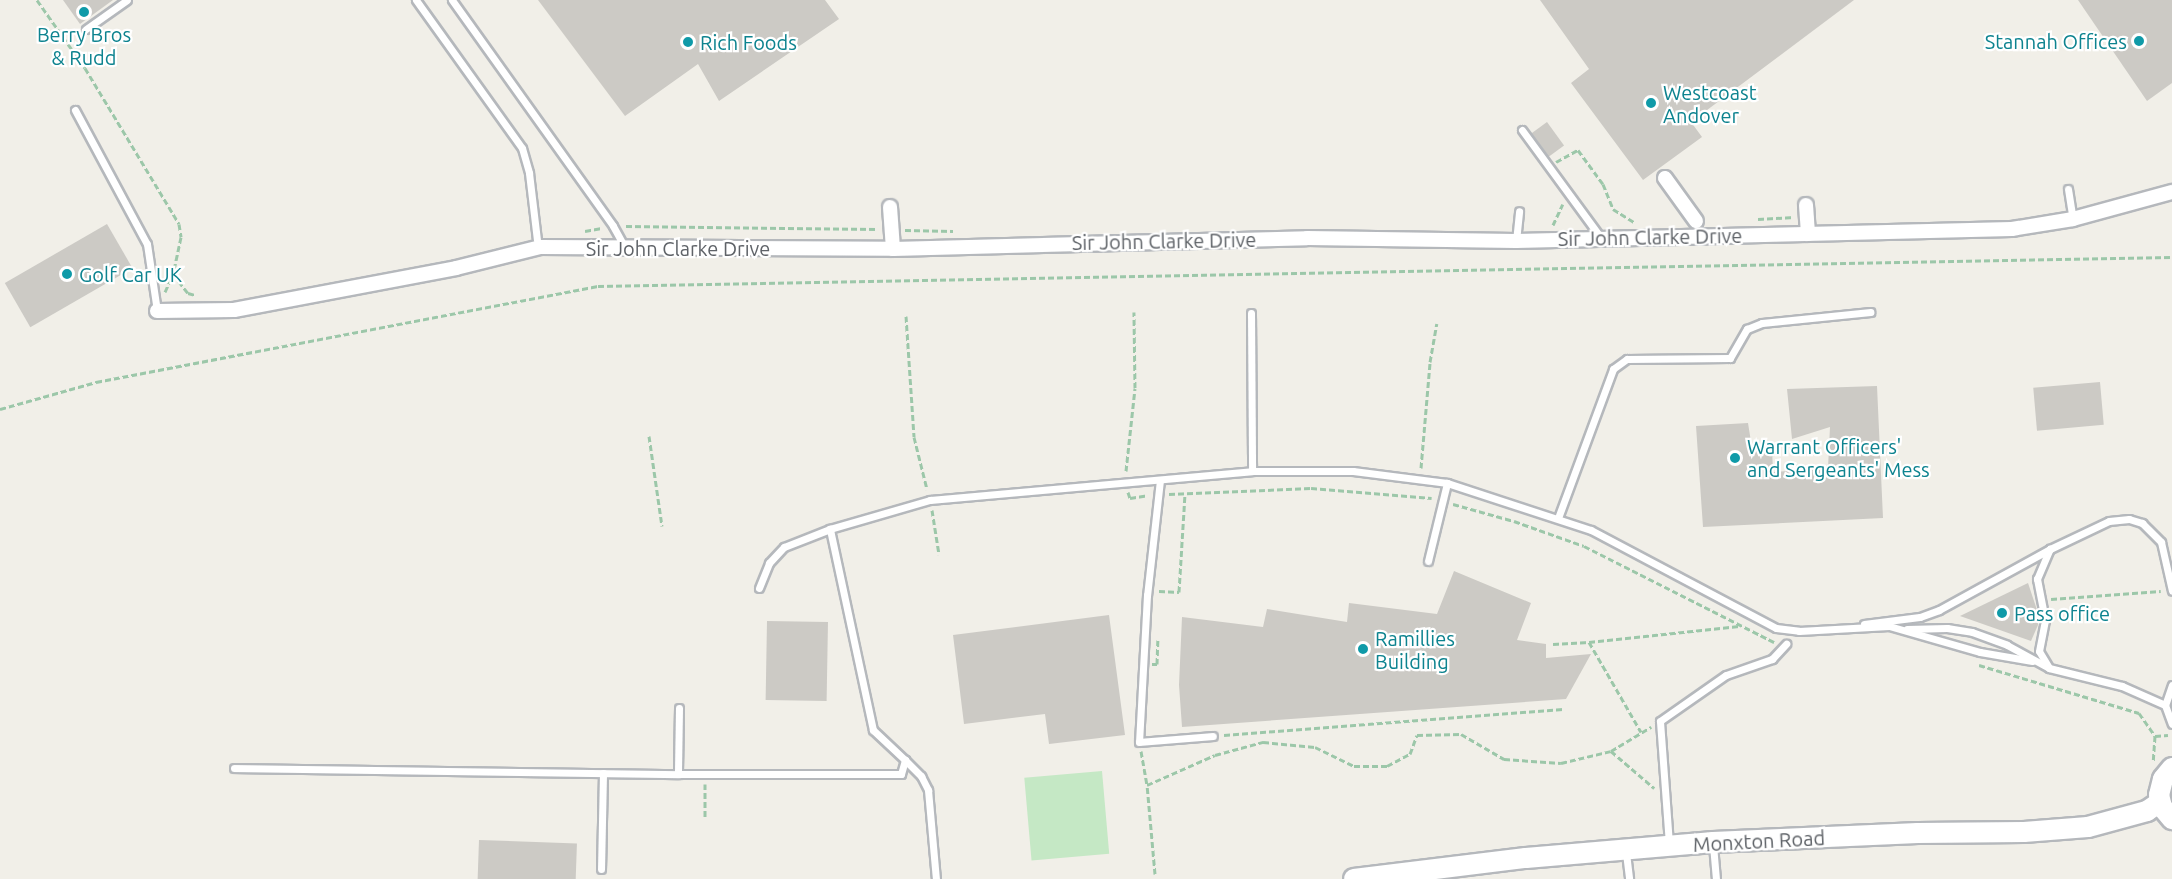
<!DOCTYPE html>
<style>
body{margin:0}
#map{position:relative;width:2172px;height:879px;overflow:hidden;background:#f1efe8;font-family:Ubuntu,sans-serif}
div>[style]{position:absolute}
.green>*{inset:0;background:#c5e8c5;transform-origin:0 0}
.building>*{inset:0;background:#cccac5;transform-origin:0 0}
.path>*{height:3px;margin-top:-1.5px;transform-origin:0;background:repeating-linear-gradient(90deg,#9cc7a9 0 6px,transparent 0 9px)}
.roads{filter:drop-shadow(2px 0 #b5b8bc) drop-shadow(-2px 0 #b5b8bc) drop-shadow(0 2px #b5b8bc) drop-shadow(0 -2px #b5b8bc)}
.lane>*{height:7px;margin:-3.5px;padding:0 3.5px;transform-origin:3.5px;border-radius:3.5px;background:#fff}
.street>*{height:14px;margin:-7px;padding:0 7px;transform-origin:7px;border-radius:7px;background:#fff}
.secondary>*{height:20px;margin:-10px;padding:0 10px;transform-origin:10px;border-radius:10px;background:#fff}
.dots>*{width:16px;height:16px;translate:-50% -50%;box-sizing:border-box;border:3px solid #fff;border-radius:50%}
span{translate:-50% -50%;white-space:nowrap;text-align:center;line-height:1.15;-webkit-text-stroke:4.5px #fff;paint-order:stroke}
.culture-label{font-size:20px;color:#0d838f}
.right{translate:-100% -50%;text-align:right}
.left{translate:0 -50%;text-align:left}
.street-label{font-size:20px;color:#5f6368}
</style>
<div id="map">
<div class="green">
<i style="left:1102px;top:771px;width:83px;height:78px;rotate:85deg"></i>
</div>
<div class="building">
<i style="clip-path:polygon(63px 0,113px 0,80px 24px)"></i>
<i style="clip-path:polygon(538px 0,825px 0,839px 19px,719px 101px,698px 64px,625px 116px)"></i>
<i style="clip-path:polygon(1540px 0,1854px 0,1691px 122px,1702px 137px,1643px 180px,1571px 83px,1589px 69px)"></i>
<i style="clip-path:polygon(2078px 0,2172px 0,2172px 83px,2147px 101px)"></i>
<i style="left:1547px;top:122px;width:29px;height:19px;rotate:54deg"></i>
<i style="left:107px;top:224px;width:51px;height:118px;rotate:60deg"></i>
<i style="left:2100px;top:382px;width:43px;height:67px;rotate:85deg"></i>
<i style="clip-path:polygon(1877px 386px,1883px 518px,1703px 527px,1696px 426px,1748px 423px,1752px 448px,1772px 448px,1773px 472px,1828px 468px,1830px 427px,1792px 439px,1787px 389px)"></i>
<i style="clip-path:polygon(1454px 571px,1531px 603px,1517px 640px,1546px 644px,1546px 658px,1591px 654px,1566px 699px,1182px 727px,1179px 685px,1182px 617px,1263px 627px,1267px 609px,1347px 622px,1349px 603px,1437px 614px)"></i>
<i style="clip-path:polygon(2028px 583px,2038px 613px,2038px 625px,2031px 641px,1960px 616px)"></i>
<i style="clip-path:polygon(1109px 615px,1125px 735px,1049px 744px,1045px 714px,964px 724px,953px 635px)"></i>
<i style="left:767px;top:621px;width:61px;height:79px;rotate:1deg"></i>
<i style="left:479px;top:840px;width:98px;height:39px;rotate:2deg"></i>
</div>
<div class="path">
<i style="left:37px;top:0;width:83px;rotate:54.8deg"></i>
<i style="left:85px;top:68px;width:182px;rotate:58.9deg"></i>
<i style="left:179px;top:224px;width:13px;rotate:81deg"></i>
<i style="left:181px;top:237px;width:38px;rotate:102deg"></i>
<i style="left:173px;top:274px;width:24px;rotate:52deg"></i>
<i style="left:188px;top:293px;width:7px;rotate:16deg"></i>
<i style="left:1556px;top:162px;width:25px;rotate:-29deg"></i>
<i style="left:1578px;top:150px;width:42px;rotate:53.7deg"></i>
<i style="left:1603px;top:184px;width:27px;rotate:68deg"></i>
<i style="left:1613px;top:209px;width:26px;rotate:32deg"></i>
<i style="left:1758px;top:219px;width:36px;rotate:-3deg"></i>
<i style="left:1553px;top:225px;width:23px;rotate:-65deg"></i>
<i style="left:626px;top:226px;width:252px;rotate:0.7deg"></i>
<i style="left:905px;top:230px;width:48px;rotate:1.2deg"></i>
<i style="left:585px;top:231px;width:17px;rotate:-10deg"></i>
<i style="left:165px;top:292px;width:20px;rotate:-66deg"></i>
<i style="left:906px;top:316px;width:121px;rotate:86.2deg"></i>
<i style="left:914px;top:437px;width:54px;rotate:76deg"></i>
<i style="left:0;top:409px;width:100px;rotate:-15.7deg"></i>
<i style="left:96px;top:382px;width:511px;rotate:-10.83deg"></i>
<i style="left:598px;top:286px;width:1574px;rotate:-1.06deg"></i>
<i style="left:649px;top:436px;width:91px;rotate:81.8deg"></i>
<i style="left:1421px;top:468px;width:106px;rotate:-85.1deg"></i>
<i style="left:1430px;top:362px;width:39px;rotate:-80deg"></i>
<i style="left:1126px;top:471px;width:83px;rotate:-83.8deg"></i>
<i style="left:1135px;top:388px;width:76px;rotate:-90.8deg"></i>
<i style="left:1128px;top:492px;width:6px;rotate:72deg"></i>
<i style="left:1130px;top:498px;width:18px;rotate:-9deg"></i>
<i style="left:1169px;top:494px;width:142px;rotate:-2.4deg"></i>
<i style="left:1311px;top:488px;width:121px;rotate:4.7deg"></i>
<i style="left:1453px;top:504px;width:63px;rotate:15.6deg"></i>
<i style="left:1514px;top:521px;width:74px;rotate:19.7deg"></i>
<i style="left:1584px;top:546px;width:213px;rotate:26.8deg"></i>
<i style="left:932px;top:510px;width:45px;rotate:81deg"></i>
<i style="left:1159px;top:591px;width:20px;rotate:3deg"></i>
<i style="left:1179px;top:592px;width:98px;rotate:-86.5deg"></i>
<i style="left:2051px;top:599px;width:110px;rotate:-4.2deg"></i>
<i style="left:1589px;top:642px;width:151px;rotate:-6.1deg"></i>
<i style="left:1553px;top:644px;width:36px;rotate:-3deg"></i>
<i style="left:1589px;top:642px;width:104px;rotate:60deg"></i>
<i style="left:1152px;top:664px;width:5px"></i>
<i style="left:1157px;top:664px;width:24px;rotate:-88deg"></i>
<i style="left:1979px;top:665px;width:167px;rotate:16.7deg"></i>
<i style="left:2139px;top:713px;width:28px;rotate:55deg"></i>
<i style="left:2155px;top:736px;width:26px;rotate:94deg"></i>
<i style="left:1224px;top:735px;width:340px;rotate:-4.4deg"></i>
<i style="left:2155px;top:736px;width:13px;rotate:-4deg"></i>
<i style="left:1141px;top:751px;width:35px;rotate:80deg"></i>
<i style="left:1611px;top:751px;width:57px;rotate:40.7deg"></i>
<i style="left:705px;top:784px;width:34px;rotate:90deg"></i>
<i style="left:1155px;top:874px;width:89px;rotate:-95.1deg"></i>
<i style="left:1147px;top:785px;width:74px;rotate:-23.8deg"></i>
<i style="left:1215px;top:755px;width:50px;rotate:-15.2deg"></i>
<i style="left:1263px;top:742px;width:52px;rotate:5.5deg"></i>
<i style="left:1315px;top:747px;width:43px;rotate:26deg"></i>
<i style="left:1354px;top:766px;width:33px"></i>
<i style="left:1387px;top:766px;width:26px;rotate:-28deg"></i>
<i style="left:1410px;top:754px;width:20px;rotate:-70deg"></i>
<i style="left:1417px;top:735px;width:44px;rotate:-1.3deg"></i>
<i style="left:1461px;top:734px;width:50px;rotate:30.2deg"></i>
<i style="left:1504px;top:759px;width:57px;rotate:4deg"></i>
<i style="left:1561px;top:763px;width:51px;rotate:-13.5deg"></i>
<i style="left:1611px;top:751px;width:47px;rotate:-31deg"></i>
</div>
<div class="roads">
<div class="lane">
<i style="left:416px;top:0;width:182px;rotate:54.4deg"></i>
<i style="left:522px;top:148px;width:26px;rotate:74deg"></i>
<i style="left:529px;top:173px;width:67px;rotate:83.2deg"></i>
<i style="left:452px;top:0;width:277px;rotate:54.5deg"></i>
<i style="left:613px;top:226px;width:25px;rotate:61deg"></i>
<i style="left:86px;top:29px;width:50px;rotate:-35.3deg"></i>
<i style="left:75px;top:110px;width:152px;rotate:61.8deg"></i>
<i style="left:147px;top:244px;width:68px;rotate:81.5deg"></i>
<i style="left:1522px;top:130px;width:134px;rotate:53.8deg"></i>
<i style="left:2068px;top:189px;width:30px;rotate:81deg"></i>
<i style="left:1516px;top:241px;width:30px;rotate:-84deg"></i>
<i style="left:1251px;top:313px;width:158px;rotate:89.6deg"></i>
<i style="left:1160px;top:480px;width:116px;rotate:96.4deg"></i>
<i style="left:1147px;top:595px;width:147px;rotate:93.1deg"></i>
<i style="left:1139px;top:742px;width:74px;rotate:-4.6deg"></i>
<i style="left:1558px;top:518px;width:159px;rotate:-69.7deg"></i>
<i style="left:1613px;top:369px;width:17px;rotate:-36deg"></i>
<i style="left:1627px;top:359px;width:103px;rotate:-0.6deg"></i>
<i style="left:1730px;top:358px;width:34px;rotate:-60deg"></i>
<i style="left:1747px;top:329px;width:16px;rotate:-22deg"></i>
<i style="left:1762px;top:323px;width:109px;rotate:-5.8deg"></i>
<i style="left:1428px;top:561px;width:80px;rotate:-76.3deg"></i>
<i style="left:759px;top:588px;width:27px;rotate:-68deg"></i>
<i style="left:769px;top:563px;width:22px;rotate:-47deg"></i>
<i style="left:784px;top:547px;width:49px;rotate:-21.4deg"></i>
<i style="left:1864px;top:624px;width:56px;rotate:-7.1deg"></i>
<i style="left:1920px;top:617px;width:20px;rotate:-20deg"></i>
<i style="left:1939px;top:610px;width:127px;rotate:-28.8deg"></i>
<i style="left:2050px;top:549px;width:65px;rotate:-25.4deg"></i>
<i style="left:2109px;top:521px;width:20px;rotate:-6deg"></i>
<i style="left:2129px;top:519px;width:14px;rotate:17deg"></i>
<i style="left:2142px;top:523px;width:27px;rotate:45deg"></i>
<i style="left:2161px;top:542px;width:50px;rotate:77.3deg"></i>
<i style="left:1907px;top:629px;width:40px;rotate:-1.4deg"></i>
<i style="left:1947px;top:628px;width:25px;rotate:9deg"></i>
<i style="left:1972px;top:632px;width:37px;rotate:20deg"></i>
<i style="left:2007px;top:645px;width:48px;rotate:28.7deg"></i>
<i style="left:2049px;top:668px;width:75px;rotate:13.9deg"></i>
<i style="left:2122px;top:686px;width:47px;rotate:23.8deg"></i>
<i style="left:2048px;top:666px;width:17px;rotate:-121deg"></i>
<i style="left:2039px;top:651px;width:32px;rotate:-79deg"></i>
<i style="left:2045px;top:620px;width:42px;rotate:-101deg"></i>
<i style="left:2037px;top:579px;width:33px;rotate:-67deg"></i>
<i style="left:2172px;top:685px;width:21px;rotate:109deg"></i>
<i style="left:2165px;top:705px;width:20px;rotate:70deg"></i>
<i style="left:679px;top:708px;width:66px;rotate:90.9deg"></i>
<i style="left:678px;top:774px;width:223px"></i>
<i style="left:901px;top:774px;width:15px;rotate:-74deg"></i>
<i style="left:905px;top:760px;width:44px;rotate:-136.8deg"></i>
<i style="left:873px;top:730px;width:206px;rotate:-102.1deg"></i>
<i style="left:830px;top:529px;width:104px;rotate:-16.2deg"></i>
<i style="left:930px;top:500px;width:323px;rotate:-5.1deg"></i>
<i style="left:1252px;top:471px;width:101px"></i>
<i style="left:1353px;top:471px;width:95px;rotate:7.3deg"></i>
<i style="left:1447px;top:483px;width:151px;rotate:18.1deg"></i>
<i style="left:1591px;top:530px;width:209px;rotate:27.9deg"></i>
<i style="left:1776px;top:628px;width:23px;rotate:7deg"></i>
<i style="left:1799px;top:631px;width:90px;rotate:-3.2deg"></i>
<i style="left:1889px;top:626px;width:95px;rotate:15.9deg"></i>
<i style="left:1980px;top:652px;width:53px;rotate:9.8deg"></i>
<i style="left:905px;top:760px;width:23px;rotate:45deg"></i>
<i style="left:921px;top:776px;width:16px;rotate:63deg"></i>
<i style="left:928px;top:790px;width:89px;rotate:84.9deg"></i>
<i style="left:234px;top:768px;width:444px;rotate:0.8deg"></i>
<i style="left:1669px;top:844px;width:123px;rotate:-94.2deg"></i>
<i style="left:1660px;top:721px;width:80px;rotate:-34.9deg"></i>
<i style="left:1726px;top:675px;width:49px;rotate:-19.2deg"></i>
<i style="left:1772px;top:659px;width:21px;rotate:-47deg"></i>
<i style="left:1713px;top:845px;width:34px;rotate:85deg"></i>
<i style="left:1626px;top:853px;width:26px;rotate:83deg"></i>
<i style="left:601px;top:869px;width:96px;rotate:-88.8deg"></i>
</div>
<div class="street">
<i style="left:1665px;top:178px;width:53px;rotate:54.2deg"></i>
<i style="left:1806px;top:205px;width:29px;rotate:86deg"></i>
<i style="left:890px;top:207px;width:42px;rotate:85.9deg"></i>
<i style="left:157px;top:311px;width:77px;rotate:-0.7deg"></i>
<i style="left:234px;top:310px;width:226px;rotate:-10.7deg"></i>
<i style="left:456px;top:268px;width:87px;rotate:-14deg"></i>
<i style="left:540px;top:247px;width:353px;rotate:0.3deg"></i>
<i style="left:893px;top:249px;width:414px;rotate:-1.5deg"></i>
<i style="left:1307px;top:238px;width:209px;rotate:0.8deg"></i>
<i style="left:1516px;top:241px;width:496px;rotate:-1.4deg"></i>
<i style="left:2012px;top:229px;width:62px;rotate:-9.3deg"></i>
<i style="left:2073px;top:219px;width:103px;rotate:-15.3deg"></i>
</div>
<div class="secondary">
<i style="left:2172px;top:768px;width:14px;rotate:129deg"></i>
<i style="left:2163px;top:779px;width:16px;rotate:104deg"></i>
<i style="left:2159px;top:795px;width:12px;rotate:76deg"></i>
<i style="left:2162px;top:807px;width:16px;rotate:50deg"></i>
<i style="left:1354px;top:879px;width:173px;rotate:-7deg"></i>
<i style="left:1526px;top:858px;width:188px;rotate:-4.9deg"></i>
<i style="left:1713px;top:842px;width:205px;rotate:-2.5deg"></i>
<i style="left:1918px;top:833px;width:106px;rotate:-0.5deg"></i>
<i style="left:2024px;top:832px;width:64px;rotate:-4.5deg"></i>
<i style="left:2088px;top:827px;width:61px;rotate:-15.2deg"></i>
<i style="left:2147px;top:811px;width:16px;rotate:-35deg"></i>
</div>
</div>
<div class="dots">
<i style="left:84px;top:12px;background:#0f9aa8"></i>
<i style="left:2139px;top:41px;background:#0f9aa8"></i>
<i style="left:688px;top:42px;background:#0f9aa8"></i>
<i style="left:1651px;top:103px;background:#0f9aa8"></i>
<i style="left:67px;top:274px;background:#0f9aa8"></i>
<i style="left:1735px;top:458px;background:#0f9aa8"></i>
<i style="left:2002px;top:613px;background:#0f9aa8"></i>
<i style="left:1363px;top:649px;background:#0f9aa8"></i>
</div>
<div class="culture-label">
<span style="left:84px;top:46px">Berry Bros<br>&amp; Rudd</span>
<span class="right" style="left:2127px;top:41px">Stannah Offices</span>
<span class="left" style="left:700px;top:42px">Rich Foods</span>
<span class="left" style="left:1663px;top:104px">Westcoast<br>Andover</span>
<span class="left" style="left:79px;top:274px">Golf Car UK</span>
<span class="left" style="left:1747px;top:458px">Warrant Officers'<br>and Sergeants' Mess</span>
<span class="left" style="left:2014px;top:613px">Pass office</span>
<span class="left" style="left:1375px;top:650px">Ramillies<br>Building</span>
</div>
<div class="street-label">
<span style="left:1650px;top:237px;rotate:-1deg">Sir John Clarke Drive</span>
<span style="left:1164px;top:241px;rotate:-1deg">Sir John Clarke Drive</span>
<span style="left:678px;top:248px">Sir John Clarke Drive</span>
<span style="left:1759px;top:841px;rotate:-3deg">Monxton Road</span>
</div>
</div>
